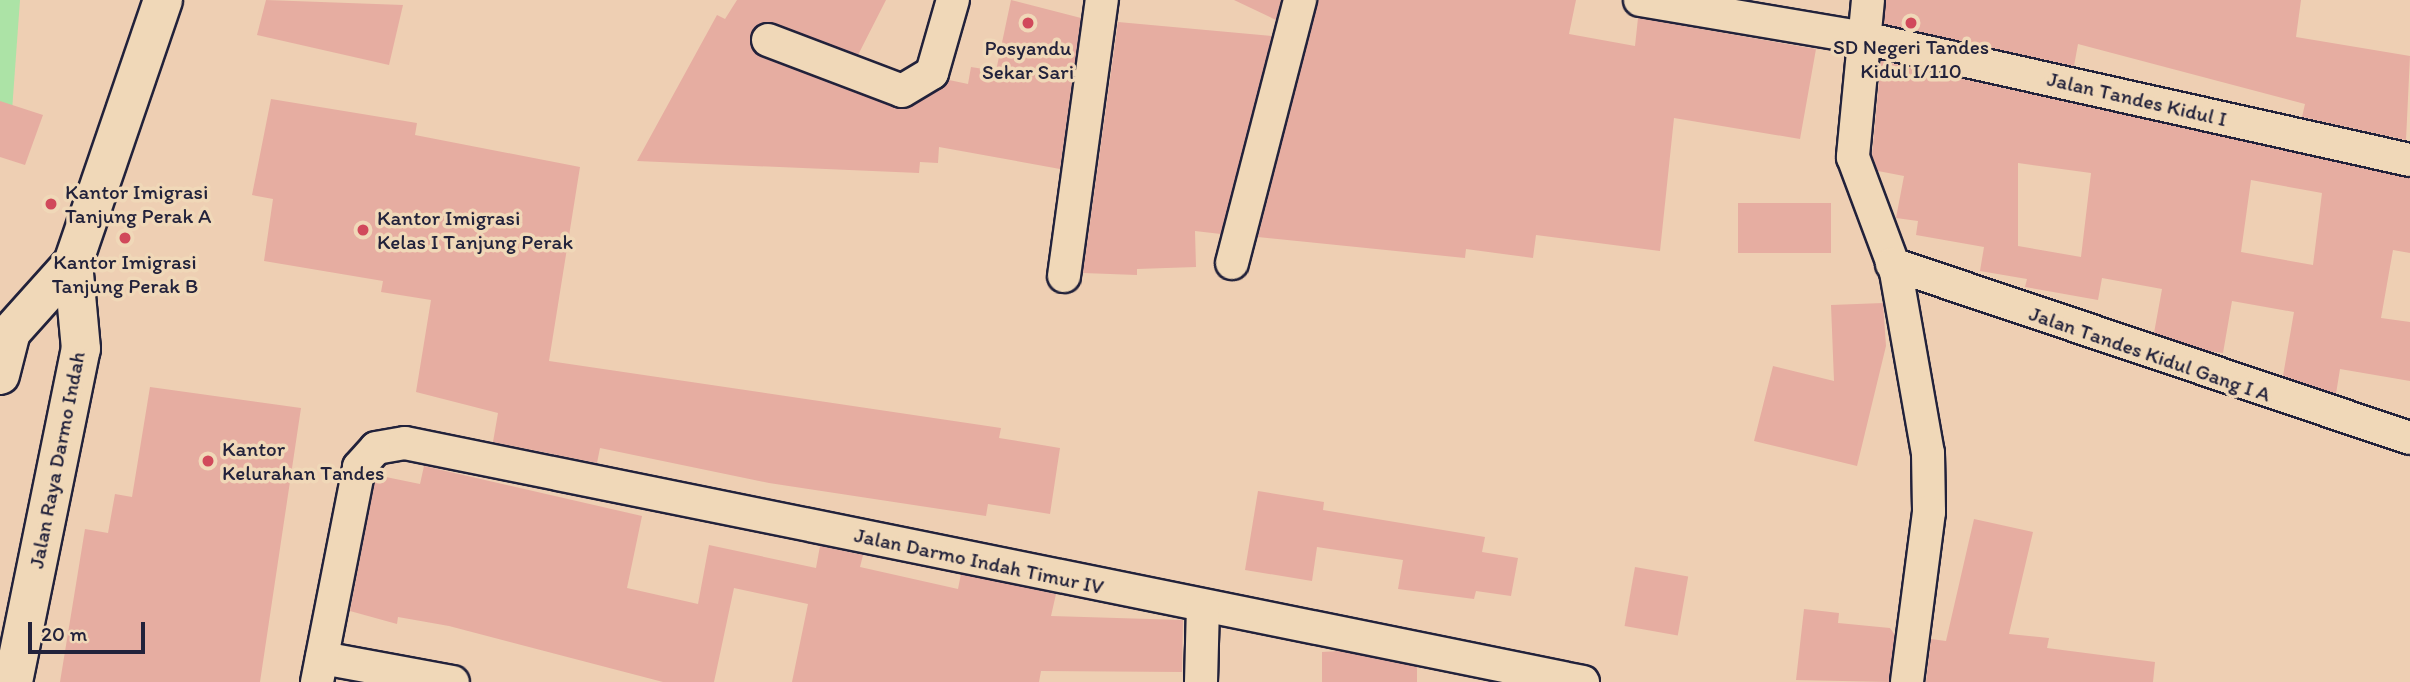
<!DOCTYPE html>
<style>
body{margin:0}
#map{position:relative;width:2410px;height:682px;overflow:hidden;background:#eecfb3;font-family:Itim,sans-serif}
div>[style]{position:absolute}
.green>*{inset:0;background:#ace3a6}
.building>*{inset:0;background:#e6ada1;transform-origin:0 0}
.roads{filter:drop-shadow(2px 0 #22223b) drop-shadow(-2px 0 #22223b) drop-shadow(0 2px #22223b) drop-shadow(0 -2px #22223b)}
.minor>*{height:32px;margin:-16px;padding:0 16px;transform-origin:16px;border-radius:16px;background:#f0d8b8}
.tertiary>*{height:38px;margin:-19px;padding:0 19px;transform-origin:19px;border-radius:19px;background:#f0d8b8}
.dots>*{width:19px;height:19px;translate:-50% -50%;box-sizing:border-box;border:4px solid #f0d8b8;border-radius:50%}
span{translate:-50% -50%;white-space:nowrap;text-align:center;line-height:1.15;-webkit-text-stroke:7px #f0d8b8;paint-order:stroke}
.poi-label{font-size:21px;color:#22223b}
.left{translate:0 -50%;text-align:left}
.street-label{font-size:21px;color:#22223b}
.scale{position:absolute;left:28px;top:622px;width:117px;height:32px;box-sizing:border-box;border:4px solid #22223b;border-top:0;padding-left:9px;font-size:21px;line-height:24px;white-space:nowrap;color:#22223b;-webkit-text-stroke:5px #f0d8b8;paint-order:stroke}
</style>
<div id="map">
<div class="green">
<i style="clip-path:polygon(0 0,20px 0,12px 111px,0 107px)"></i>
</div>
<div class="building">
<i style="clip-path:polygon(266px 0,403px 5px,389px 65px,257px 35px)"></i>
<i style="clip-path:polygon(737px 0,886px 0,858px 55px,774px 23px,757px 25px,750px 42px,761px 57px,903px 109px,949px 80px,968px 84px,971px 67px,996px 71px,1011px 0,1081px 18px,1060px 169px,939px 147px,938px 163px,920px 162px,919px 173px,637px 161px,717px 15px,725px 19px)"></i>
<i style="clip-path:polygon(1234px 0,1281px 0,1276px 20px)"></i>
<i style="clip-path:polygon(1318px 0,1576px 0,1569px 34px,1635px 46px,1638px 18px,1816px 49px,1800px 139px,1674px 118px,1660px 251px,1536px 235px,1533px 258px,1466px 249px,1465px 258px,1258px 237px)"></i>
<i style="clip-path:polygon(1886px 0,2301px 0,2296px 37px,2410px 56px,2406px 140px,2302px 117px,2305px 104px,2078px 44px,2074px 66px,1884px 24px)"></i>
<i style="clip-path:polygon(1118px 22px,1272px 36px,1221px 234px,1195px 231px,1196px 267px,1137px 269px,1137px 275px,1083px 273px)"></i>
<i style="clip-path:polygon(evenodd,1881px 61px,2410px 178px,2410px 253px,2393px 250px,2381px 318px,2410px 322px,2410px 381px,2340px 369px,2336px 394px,2283px 376px,2294px 312px,2232px 301px,2223px 353px,2208px 351px,2154px 333px,2162px 289px,2102px 278px,2098px 300px,2025px 287px,2027px 279px,1980px 271px,1984px 247px,1916px 235px,1918px 221px,1896px 218px,1904px 176px,1878px 171px,1872px 155px,1881px 61px,2018px 163px,2091px 173px,2081px 257px,2018px 246px,2018px 163px,1881px 61px,2251px 180px,2322px 193px,2313px 265px,2241px 252px,2251px 180px)"></i>
<i style="clip-path:polygon(271px 99px,417px 123px,415px 135px,580px 167px,549px 361px,1001px 428px,999px 438px,1060px 448px,1050px 514px,988px 504px,986px 516px,769px 483px,600px 448px,597px 463px,493px 442px,498px 413px,416px 392px,431px 300px,381px 292px,383px 281px,264px 261px,273px 199px,252px 195px)"></i>
<i style="clip-path:polygon(0 101px,43px 115px,25px 165px,0 157px)"></i>
<i style="left:1831px;top:203px;width:50px;height:93px;rotate:90deg"></i>
<i style="clip-path:polygon(1883px 303px,1886px 346px,1857px 466px,1754px 441px,1773px 366px,1834px 381px,1831px 305px)"></i>
<i style="clip-path:polygon(150px 387px,301px 408px,260px 682px,60px 682px,85px 529px,108px 533px,115px 494px,132px 497px)"></i>
<i style="clip-path:polygon(424px 466px,642px 516px,627px 588px,698px 604px,709px 545px,816px 568px,820px 546px,863px 555px,860px 567px,958px 589px,961px 574px,1056px 594px,1051px 616px,1183px 620px,1182px 672px,1041px 671px,1039px 682px,792px 682px,808px 604px,734px 588px,714px 682px,663px 682px,449px 626px,398px 617px,397px 624px,350px 611px,376px 475px,420px 484px)"></i>
<i style="clip-path:polygon(1258px 491px,1324px 502px,1323px 510px,1485px 537px,1482px 552px,1518px 558px,1511px 596px,1476px 591px,1474px 599px,1398px 589px,1403px 560px,1317px 547px,1312px 581px,1245px 570px)"></i>
<i style="clip-path:polygon(1974px 519px,2033px 532px,2009px 634px,2049px 638px,2047px 648px,2155px 662px,2153px 682px,1926px 682px,1931px 639px,1946px 641px)"></i>
<i style="left:1635px;top:567px;width:54px;height:60px;rotate:10deg"></i>
<i style="clip-path:polygon(1804px 609px,1839px 613px,1838px 623px,1890px 628px,1895px 635px,1889px 682px,1796px 680px)"></i>
<i style="clip-path:polygon(1339px 651px,1417px 667px,1417px 682px,1322px 682px,1322px 652px)"></i>
</div>
<div class="roads">
<div class="minor">
<i style="left:1640px;top:0;width:227px;rotate:9.6deg"></i>
<i style="left:1864px;top:38px;width:559px;rotate:12.6deg"></i>
<i style="left:1868px;top:0;width:158px;rotate:95.5deg"></i>
<i style="left:1853px;top:157px;width:123px;rotate:69.5deg"></i>
<i style="left:1896px;top:272px;width:184px;rotate:80deg"></i>
<i style="left:1928px;top:453px;width:59px;rotate:89deg"></i>
<i style="left:1929px;top:512px;width:171px;rotate:97.4deg"></i>
<i style="left:768px;top:40px;width:143px;rotate:20.8deg"></i>
<i style="left:902px;top:91px;width:35px;rotate:-31deg"></i>
<i style="left:932px;top:73px;width:76px;rotate:-74deg"></i>
<i style="left:1232px;top:263px;width:272px;rotate:-75.5deg"></i>
<i style="left:1892px;top:264px;width:546px;rotate:18.57deg"></i>
<i style="left:1064px;top:276px;width:279px;rotate:-82.2deg"></i>
<i style="left:322px;top:658px;width:133px;rotate:10.4deg"></i>
<i style="left:317px;top:682px;width:219px;rotate:-78.9deg"></i>
<i style="left:359px;top:467px;width:25px;rotate:-48deg"></i>
<i style="left:376px;top:448px;width:29px;rotate:-10deg"></i>
<i style="left:405px;top:443px;width:1202px;rotate:11.47deg"></i>
<i style="left:1201px;top:682px;width:75px;rotate:-88.5deg"></i>
</div>
<div class="tertiary">
<i style="left:0;top:375px;width:44px;rotate:-75.7deg"></i>
<i style="left:11px;top:332px;width:93px;rotate:-48.1deg"></i>
<i style="left:13px;top:682px;width:340px;rotate:-78.5deg"></i>
<i style="left:81px;top:349px;width:86px;rotate:-95.3deg"></i>
<i style="left:73px;top:263px;width:278px;rotate:-71.1deg"></i>
</div>
</div>
<div class="dots">
<i style="left:1028px;top:23px;background:#d1495b"></i>
<i style="left:1911px;top:23px;background:#d1495b"></i>
<i style="left:51px;top:204px;background:#d1495b"></i>
<i style="left:363px;top:230px;background:#d1495b"></i>
<i style="left:125px;top:238px;background:#d1495b"></i>
<i style="left:208px;top:461px;background:#d1495b"></i>
</div>
<div class="poi-label">
<span style="left:1911px;top:59px">SD Negeri Tandes<br>Kidul I/110</span>
<span style="left:1028px;top:60px">Posyandu<br>Sekar Sari</span>
<span class="left" style="left:65px;top:204px">Kantor Imigrasi<br>Tanjung Perak A</span>
<span class="left" style="left:377px;top:230px">Kantor Imigrasi<br>Kelas I Tanjung Perak</span>
<span style="left:125px;top:274px">Kantor Imigrasi<br>Tanjung Perak B</span>
<span class="left" style="left:222px;top:461px">Kantor<br>Kelurahan Tandes</span>
</div>
<div class="street-label">
<span style="left:2137px;top:99px;rotate:13deg">Jalan Tandes Kidul I</span>
<span style="left:2150px;top:354px;rotate:19deg">Jalan Tandes Kidul Gang I A</span>
<span style="left:57px;top:460px;rotate:-79deg">Jalan Raya Darmo Indah</span>
<span style="left:979px;top:561px;rotate:12deg">Jalan Darmo Indah Timur IV</span>
</div>
<div class="scale">20 m</div>
</div>
